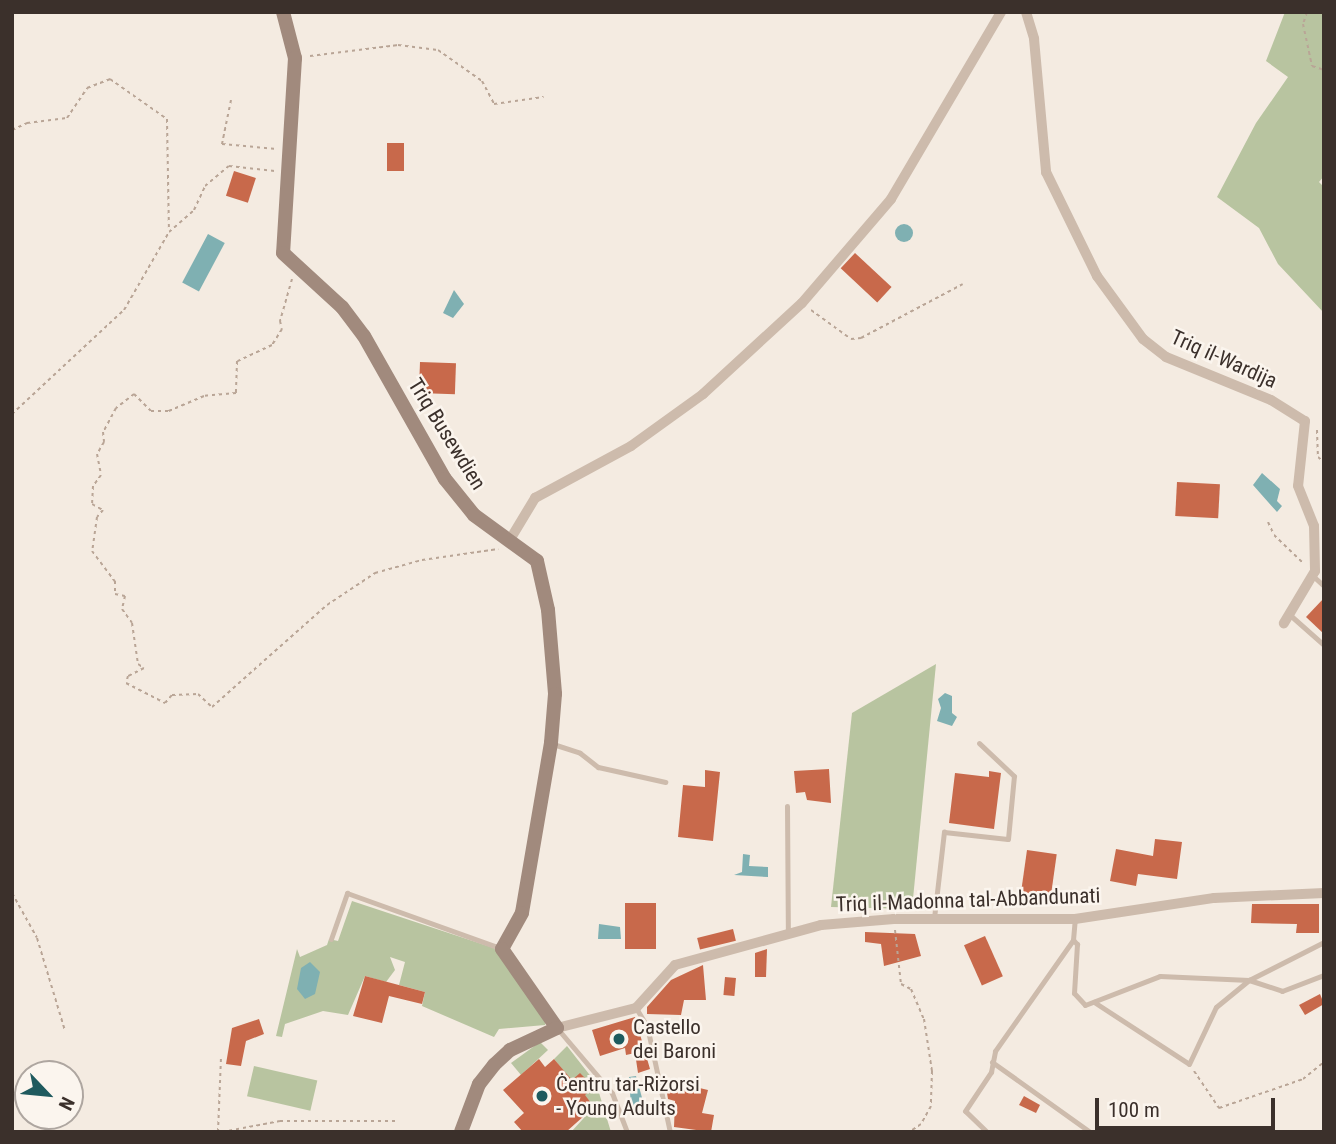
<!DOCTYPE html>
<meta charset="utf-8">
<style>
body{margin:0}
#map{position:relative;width:1336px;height:1144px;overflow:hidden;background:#f4ebe1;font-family:"Roboto Condensed",sans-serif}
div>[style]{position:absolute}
.green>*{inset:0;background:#b8c4a0;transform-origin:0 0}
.water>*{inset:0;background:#7fb0b2;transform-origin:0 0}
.round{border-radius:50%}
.building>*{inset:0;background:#c8694b;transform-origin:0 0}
.path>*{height:2px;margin-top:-1px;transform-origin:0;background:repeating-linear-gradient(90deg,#b9a596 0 3.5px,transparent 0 7px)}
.lane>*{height:5px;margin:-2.5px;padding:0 2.5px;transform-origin:2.5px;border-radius:2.5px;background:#cdbbac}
.street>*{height:10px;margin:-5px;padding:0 5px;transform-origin:5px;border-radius:5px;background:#cdbbac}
.secondary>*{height:14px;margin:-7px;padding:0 7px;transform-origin:7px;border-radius:7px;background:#a18a7d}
.dots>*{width:19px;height:19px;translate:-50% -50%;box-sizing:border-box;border:4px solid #fbf5ee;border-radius:50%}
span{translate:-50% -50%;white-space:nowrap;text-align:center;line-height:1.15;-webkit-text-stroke:5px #fbf5ee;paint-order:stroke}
.street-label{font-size:21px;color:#3b302b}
.poi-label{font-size:21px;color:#3b302b}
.left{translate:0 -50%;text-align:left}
.frame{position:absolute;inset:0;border:14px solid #3b302b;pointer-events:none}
.north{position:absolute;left:14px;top:1060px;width:70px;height:70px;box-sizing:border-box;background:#fbf5ee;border:2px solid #aea6a0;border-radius:50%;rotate:116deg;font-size:19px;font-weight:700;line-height:28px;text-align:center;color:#3b302b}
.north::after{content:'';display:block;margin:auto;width:24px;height:32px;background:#1f5a5e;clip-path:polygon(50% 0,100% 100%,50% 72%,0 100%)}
.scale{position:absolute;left:1095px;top:1098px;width:180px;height:32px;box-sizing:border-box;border:4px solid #3b302b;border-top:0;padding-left:9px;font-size:21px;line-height:24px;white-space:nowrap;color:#3b302b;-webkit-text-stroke:5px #fbf5ee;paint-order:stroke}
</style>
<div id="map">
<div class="green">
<i style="clip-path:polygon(1285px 12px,1324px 12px,1324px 176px,1319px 182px,1324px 187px,1324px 313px,1278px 264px,1259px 228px,1217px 197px,1256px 123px,1288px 77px,1266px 61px)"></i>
<i style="clip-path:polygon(936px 664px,912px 909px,831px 907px,852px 713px)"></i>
<i style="clip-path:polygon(352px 901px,500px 950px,547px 1019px,545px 1025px,499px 1029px,494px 1037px,422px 1006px,425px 992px,399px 985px,405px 962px,390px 957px,395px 970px,386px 982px,365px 976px,348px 1015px,323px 1011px,285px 1024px,282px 1037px,276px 1036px,297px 949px,300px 957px,327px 945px,329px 939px,338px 941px)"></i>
<i style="clip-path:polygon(540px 1042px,548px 1050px,521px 1075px,511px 1063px)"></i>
<i style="clip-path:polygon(567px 1046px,596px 1083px,611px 1132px,571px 1132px,594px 1107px,554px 1059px)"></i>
<i style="left:254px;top:1066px;width:65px;height:31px;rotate:13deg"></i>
</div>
<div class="water">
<i class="round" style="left:895px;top:224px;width:18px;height:18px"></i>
<i style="left:208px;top:234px;width:19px;height:55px;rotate:28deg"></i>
<i style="clip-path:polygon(454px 290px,464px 304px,453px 318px,443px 313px)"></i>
<i style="clip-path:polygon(1262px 473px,1280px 489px,1277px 501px,1282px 506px,1277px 512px,1253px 485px)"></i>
<i style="clip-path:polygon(945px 693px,952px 696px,952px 713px,957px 717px,952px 726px,937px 721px,941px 708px,938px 699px)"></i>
<i style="clip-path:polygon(743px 854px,750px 855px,749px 866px,768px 867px,768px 877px,734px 875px,742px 872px)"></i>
<i style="clip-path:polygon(599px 924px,620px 927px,621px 939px,598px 939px)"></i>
<i style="clip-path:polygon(310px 962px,320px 972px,315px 994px,305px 999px,297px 989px,301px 968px)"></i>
<i style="clip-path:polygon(636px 1076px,644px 1105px,631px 1107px,629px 1077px)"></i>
</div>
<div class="building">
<i style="left:387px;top:143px;width:17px;height:28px"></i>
<i style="left:234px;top:171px;width:23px;height:26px;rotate:18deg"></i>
<i style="left:855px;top:253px;width:50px;height:21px;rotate:43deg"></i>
<i style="left:420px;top:362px;width:36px;height:31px;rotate:2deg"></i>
<i style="left:1177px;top:482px;width:43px;height:34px;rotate:3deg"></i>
<i style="clip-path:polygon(1324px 598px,1324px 634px,1306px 617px)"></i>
<i style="clip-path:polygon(829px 769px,831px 803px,807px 800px,805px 792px,796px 793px,794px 771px)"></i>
<i style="clip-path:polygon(705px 770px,720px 772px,713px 841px,678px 837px,683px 785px,705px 787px)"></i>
<i style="clip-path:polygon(989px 771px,1001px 773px,994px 829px,949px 823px,955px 773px,989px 777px)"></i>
<i style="clip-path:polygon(1155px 839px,1182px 842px,1177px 879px,1138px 874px,1136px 886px,1110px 881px,1116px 849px,1153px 856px)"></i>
<i style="left:1027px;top:850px;width:30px;height:43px;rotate:8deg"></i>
<i style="left:656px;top:903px;width:46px;height:31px;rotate:90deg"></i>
<i style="clip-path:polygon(1252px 904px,1319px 904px,1319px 933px,1296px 933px,1297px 924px,1251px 923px)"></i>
<i style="left:733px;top:929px;width:12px;height:37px;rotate:76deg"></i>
<i style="clip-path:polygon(865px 932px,915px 934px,921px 956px,884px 966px,881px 944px,865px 942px)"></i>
<i style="left:985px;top:936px;width:44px;height:23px;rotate:66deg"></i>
<i style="clip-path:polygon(767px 949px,766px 977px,755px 977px,755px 953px)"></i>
<i style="clip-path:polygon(703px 965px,706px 1000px,684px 1000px,681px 1015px,647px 1014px,647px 1007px,671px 980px)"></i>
<i style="clip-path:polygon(365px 976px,425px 992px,422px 1004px,389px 996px,382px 1023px,353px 1016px)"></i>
<i style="left:725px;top:977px;width:11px;height:18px;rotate:5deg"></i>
<i style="clip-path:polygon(1320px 994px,1324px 1004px,1305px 1015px,1299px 1005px)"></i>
<i style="clip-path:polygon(635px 1017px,650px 1069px,638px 1073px,635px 1053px,626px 1055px,625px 1048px,600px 1056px,592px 1030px)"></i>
<i style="clip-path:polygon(259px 1019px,264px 1034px,246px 1041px,241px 1066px,226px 1064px,232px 1028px)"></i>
<i style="clip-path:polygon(539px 1059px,545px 1067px,554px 1059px,572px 1080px,580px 1073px,594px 1087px,585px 1095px,594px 1107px,566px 1132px,523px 1132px,514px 1122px,524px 1113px,503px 1090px)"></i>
<i style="clip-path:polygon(670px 1081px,708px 1090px,702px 1113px,714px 1115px,711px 1132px,674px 1127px,675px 1101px,668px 1099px,667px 1093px)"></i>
<i style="clip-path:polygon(1024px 1096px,1040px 1105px,1036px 1113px,1019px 1105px)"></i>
</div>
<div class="path">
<i style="left:1307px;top:12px;width:13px;rotate:108deg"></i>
<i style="left:1303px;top:24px;width:43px;rotate:77.9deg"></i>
<i style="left:1312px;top:66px;width:13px;rotate:18deg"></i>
<i style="left:310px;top:56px;width:89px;rotate:-7.1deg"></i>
<i style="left:398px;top:45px;width:40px;rotate:7.1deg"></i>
<i style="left:438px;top:50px;width:54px;rotate:35.2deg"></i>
<i style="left:482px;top:81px;width:26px;rotate:62deg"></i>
<i style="left:494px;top:104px;width:50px;rotate:-8deg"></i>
<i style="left:231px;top:100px;width:45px;rotate:101.6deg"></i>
<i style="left:222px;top:144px;width:55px;rotate:5.2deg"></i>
<i style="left:12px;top:130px;width:17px;rotate:-25deg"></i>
<i style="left:27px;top:123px;width:40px;rotate:-7.1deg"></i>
<i style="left:67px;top:118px;width:36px;rotate:-56deg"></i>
<i style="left:87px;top:88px;width:25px;rotate:-21deg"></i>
<i style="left:110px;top:79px;width:70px;rotate:35.1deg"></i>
<i style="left:167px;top:119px;width:112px;rotate:89deg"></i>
<i style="left:292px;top:279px;width:44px;rotate:105.9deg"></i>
<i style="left:280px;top:321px;width:8px;rotate:76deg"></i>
<i style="left:282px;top:329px;width:19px;rotate:122deg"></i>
<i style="left:272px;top:345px;width:38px;rotate:155deg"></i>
<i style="left:237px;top:361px;width:32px;rotate:92deg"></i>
<i style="left:236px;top:393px;width:32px;rotate:175deg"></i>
<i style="left:204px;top:396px;width:39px;rotate:157deg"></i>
<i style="left:168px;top:411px;width:17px;rotate:180deg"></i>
<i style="left:151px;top:411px;width:24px;rotate:-135deg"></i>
<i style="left:134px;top:394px;width:23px;rotate:142deg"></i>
<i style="left:116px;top:408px;width:27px;rotate:118deg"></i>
<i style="left:103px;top:432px;width:10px;rotate:84deg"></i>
<i style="left:104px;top:442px;width:14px;rotate:120deg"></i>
<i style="left:97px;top:454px;width:21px;rotate:79deg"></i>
<i style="left:101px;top:475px;width:14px;rotate:126deg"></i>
<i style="left:93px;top:486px;width:18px;rotate:93deg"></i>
<i style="left:92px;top:504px;width:13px;rotate:29deg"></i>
<i style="left:103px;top:510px;width:9px;rotate:131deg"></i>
<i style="left:97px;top:517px;width:34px;rotate:98deg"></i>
<i style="left:92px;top:551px;width:38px;rotate:53deg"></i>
<i style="left:115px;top:581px;width:13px;rotate:90deg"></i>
<i style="left:115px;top:594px;width:10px;rotate:11deg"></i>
<i style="left:125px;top:596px;width:13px;rotate:103deg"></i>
<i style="left:122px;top:609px;width:17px;rotate:54deg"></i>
<i style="left:132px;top:623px;width:41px;rotate:81.7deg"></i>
<i style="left:138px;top:664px;width:7px;rotate:34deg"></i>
<i style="left:144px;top:668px;width:18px;rotate:153deg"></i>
<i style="left:128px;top:676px;width:7px;rotate:106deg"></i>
<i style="left:126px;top:683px;width:44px;rotate:27.1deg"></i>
<i style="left:165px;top:703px;width:11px;rotate:-49deg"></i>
<i style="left:172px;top:695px;width:26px;rotate:-2deg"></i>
<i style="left:198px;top:694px;width:19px;rotate:43deg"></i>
<i style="left:212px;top:707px;width:154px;rotate:-41.6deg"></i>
<i style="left:327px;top:605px;width:58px;rotate:-33.7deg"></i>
<i style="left:375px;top:573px;width:49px;rotate:-15.5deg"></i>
<i style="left:422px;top:560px;width:77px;rotate:-8.2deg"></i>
<i style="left:811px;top:310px;width:49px;rotate:35.9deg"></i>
<i style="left:851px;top:339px;width:10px;rotate:-6deg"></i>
<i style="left:861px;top:338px;width:115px;rotate:-27.9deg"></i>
<i style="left:12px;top:414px;width:153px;rotate:-42.9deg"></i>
<i style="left:124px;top:310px;width:90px;rotate:-60deg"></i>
<i style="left:169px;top:232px;width:33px;rotate:-41deg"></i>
<i style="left:194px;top:210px;width:26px;rotate:-65deg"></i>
<i style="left:205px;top:186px;width:31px;rotate:-40deg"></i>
<i style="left:229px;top:166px;width:46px;rotate:6.2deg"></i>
<i style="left:1317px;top:430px;width:27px;rotate:88deg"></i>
<i style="left:1318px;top:457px;width:8px;rotate:40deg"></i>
<i style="left:1268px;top:522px;width:14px;rotate:65deg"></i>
<i style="left:1274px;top:535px;width:39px;rotate:44deg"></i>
<i style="left:12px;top:893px;width:51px;rotate:60.9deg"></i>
<i style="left:37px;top:938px;width:97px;rotate:73.2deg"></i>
<i style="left:895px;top:930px;width:54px;rotate:83.7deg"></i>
<i style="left:901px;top:984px;width:11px;rotate:27deg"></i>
<i style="left:911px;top:989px;width:33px;rotate:67deg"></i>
<i style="left:924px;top:1019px;width:53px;rotate:81.3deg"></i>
<i style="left:932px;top:1071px;width:35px;rotate:92deg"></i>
<i style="left:931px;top:1106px;width:21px;rotate:119deg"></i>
<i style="left:921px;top:1124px;width:14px;rotate:146deg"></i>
<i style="left:1194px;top:1071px;width:45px;rotate:56deg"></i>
<i style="left:1219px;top:1108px;width:89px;rotate:-19deg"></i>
<i style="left:1303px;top:1079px;width:27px;rotate:-39deg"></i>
<i style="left:218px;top:1132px;width:75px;rotate:-87.7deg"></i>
<i style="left:222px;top:1132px;width:59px;rotate:-10.7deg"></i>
<i style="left:280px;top:1121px;width:117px"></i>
</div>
<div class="lane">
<i style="left:1313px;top:576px;width:15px;rotate:42deg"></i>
<i style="left:1290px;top:615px;width:45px;rotate:41.4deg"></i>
<i style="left:553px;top:744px;width:28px;rotate:18deg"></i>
<i style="left:580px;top:753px;width:23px;rotate:38deg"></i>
<i style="left:598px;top:767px;width:69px;rotate:12.6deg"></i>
<i style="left:787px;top:806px;width:128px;rotate:89.6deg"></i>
<i style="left:934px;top:918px;width:87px;rotate:-83.4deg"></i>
<i style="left:944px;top:832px;width:64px;rotate:6.2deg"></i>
<i style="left:1008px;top:839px;width:63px;rotate:-84.6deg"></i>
<i style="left:1014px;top:776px;width:48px;rotate:-136.7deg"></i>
<i style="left:331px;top:939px;width:49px;rotate:-70.8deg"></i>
<i style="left:347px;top:893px;width:163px;rotate:19.8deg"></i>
<i style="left:1073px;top:940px;width:6px;rotate:45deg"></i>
<i style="left:1077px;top:944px;width:49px;rotate:93.5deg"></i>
<i style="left:1074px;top:993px;width:16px;rotate:47deg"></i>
<i style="left:1085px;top:1005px;width:80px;rotate:-21.1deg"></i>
<i style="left:1160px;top:976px;width:89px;rotate:2.6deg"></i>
<i style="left:1249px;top:980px;width:35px;rotate:18deg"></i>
<i style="left:1282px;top:991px;width:45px;rotate:-20.9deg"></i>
<i style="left:1094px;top:1002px;width:113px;rotate:33.1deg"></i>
<i style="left:1189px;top:1064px;width:63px;rotate:-64.7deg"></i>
<i style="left:1216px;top:1007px;width:43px;rotate:-39.3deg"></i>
<i style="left:1249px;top:980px;width:84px;rotate:-26.9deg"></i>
<i style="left:636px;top:1008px;width:21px;rotate:59deg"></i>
<i style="left:647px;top:1026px;width:108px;rotate:77.8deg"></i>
<i style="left:557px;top:1028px;width:85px;rotate:49.8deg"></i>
<i style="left:612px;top:1093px;width:42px;rotate:69deg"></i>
<i style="left:992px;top:1062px;width:120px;rotate:35.5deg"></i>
<i style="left:987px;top:1132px;width:30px;rotate:-136deg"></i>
<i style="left:965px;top:1111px;width:47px;rotate:-56.3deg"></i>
<i style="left:991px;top:1072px;width:21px;rotate:-79deg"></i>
<i style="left:995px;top:1051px;width:136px;rotate:-54.9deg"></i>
<i style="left:1073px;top:940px;width:21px;rotate:-85deg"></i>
</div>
<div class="street">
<i style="left:1026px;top:12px;width:28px;rotate:73deg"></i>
<i style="left:1034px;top:39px;width:134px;rotate:84.8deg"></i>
<i style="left:1046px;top:172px;width:116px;rotate:63.9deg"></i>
<i style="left:1097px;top:276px;width:78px;rotate:53.9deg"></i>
<i style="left:1143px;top:339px;width:29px;rotate:38deg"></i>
<i style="left:1166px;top:357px;width:113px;rotate:22.3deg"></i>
<i style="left:1271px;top:400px;width:40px;rotate:32deg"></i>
<i style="left:1305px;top:421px;width:65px;rotate:96.1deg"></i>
<i style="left:1298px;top:486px;width:43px;rotate:68.2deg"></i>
<i style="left:1314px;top:526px;width:45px;rotate:88.7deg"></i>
<i style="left:1315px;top:571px;width:61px;rotate:120.8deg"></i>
<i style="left:511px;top:538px;width:47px;rotate:-59deg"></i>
<i style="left:535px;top:498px;width:109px;rotate:-28.4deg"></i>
<i style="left:631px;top:446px;width:89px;rotate:-35.8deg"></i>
<i style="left:703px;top:394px;width:134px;rotate:-42.6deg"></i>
<i style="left:802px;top:303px;width:137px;rotate:-49.4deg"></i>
<i style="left:891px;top:199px;width:217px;rotate:-59.5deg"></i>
<i style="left:557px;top:1028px;width:81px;rotate:-14.2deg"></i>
<i style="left:636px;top:1008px;width:58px;rotate:-47.8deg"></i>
<i style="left:675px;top:965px;width:151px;rotate:-15.3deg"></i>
<i style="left:821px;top:925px;width:73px;rotate:-4.7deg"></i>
<i style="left:894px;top:919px;width:181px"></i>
<i style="left:1075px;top:919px;width:141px;rotate:-8.6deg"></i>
<i style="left:1214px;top:898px;width:110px;rotate:-2.6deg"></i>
</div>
<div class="secondary">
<i style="left:283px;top:12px;width:48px;rotate:75.4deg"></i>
<i style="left:295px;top:58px;width:195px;rotate:93.5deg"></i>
<i style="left:283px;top:253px;width:80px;rotate:42.5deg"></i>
<i style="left:342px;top:307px;width:36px;rotate:53deg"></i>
<i style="left:364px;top:336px;width:164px;rotate:60.5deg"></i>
<i style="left:445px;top:479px;width:46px;rotate:51.1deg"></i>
<i style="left:474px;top:515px;width:78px;rotate:36.1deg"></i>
<i style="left:537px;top:561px;width:50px;rotate:77.3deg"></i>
<i style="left:548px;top:610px;width:84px;rotate:85.2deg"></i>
<i style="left:555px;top:694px;width:49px;rotate:94.7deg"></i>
<i style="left:551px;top:743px;width:172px;rotate:99.7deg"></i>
<i style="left:522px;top:913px;width:41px;rotate:119.1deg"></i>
<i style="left:502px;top:949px;width:96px;rotate:55.2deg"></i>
<i style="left:557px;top:1028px;width:52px;rotate:154.9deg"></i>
<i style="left:510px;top:1050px;width:22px;rotate:137deg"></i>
<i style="left:494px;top:1065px;width:24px;rotate:128deg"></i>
<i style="left:479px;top:1084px;width:51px;rotate:110.6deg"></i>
</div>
<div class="dots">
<i style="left:619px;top:1039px;background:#1f5a5e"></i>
<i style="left:542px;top:1096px;background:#1f5a5e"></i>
</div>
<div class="street-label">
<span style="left:1224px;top:359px;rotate:24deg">Triq il-Wardija</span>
<span style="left:447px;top:434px;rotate:58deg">Triq Busewdien</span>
<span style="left:968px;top:900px;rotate:-2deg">Triq il-Madonna tal-Abbandunati</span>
</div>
<div class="poi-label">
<span class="left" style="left:633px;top:1039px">Castello<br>dei Baroni</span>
<span class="left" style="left:556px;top:1096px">Ċentru tar-Riżorsi<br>- Young Adults</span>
</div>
<div class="frame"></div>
<div class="north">N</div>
<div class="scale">100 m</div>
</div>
